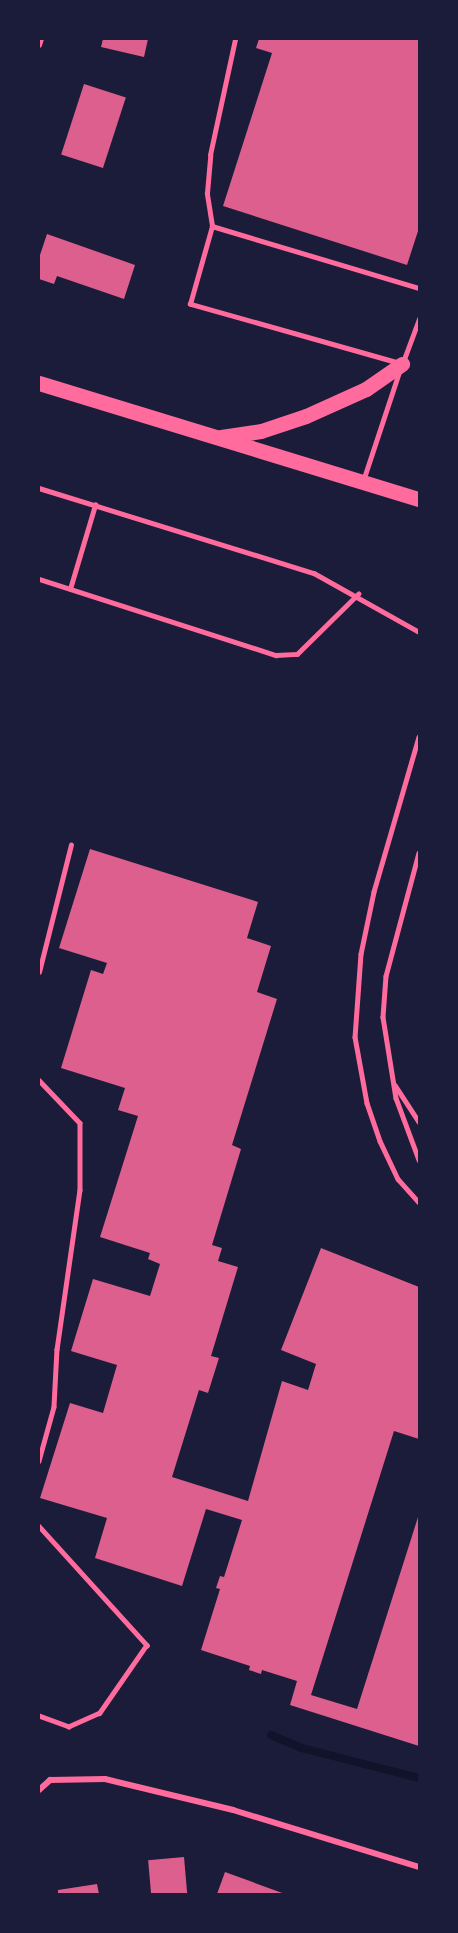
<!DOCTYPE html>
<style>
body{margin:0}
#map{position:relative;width:458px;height:1933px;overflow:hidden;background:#1b1b3a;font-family:Manrope,sans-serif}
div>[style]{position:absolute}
.stream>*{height:8px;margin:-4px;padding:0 4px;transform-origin:4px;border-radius:4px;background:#12122b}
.building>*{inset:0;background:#dd5f8e;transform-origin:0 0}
.service>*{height:4.5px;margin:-2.25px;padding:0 2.25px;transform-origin:2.25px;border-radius:2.25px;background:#ff6b9d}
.minor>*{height:6px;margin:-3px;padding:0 3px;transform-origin:3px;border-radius:3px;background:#ff6b9d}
.primary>*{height:15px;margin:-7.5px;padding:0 7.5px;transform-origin:7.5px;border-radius:7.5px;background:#ff6b9d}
span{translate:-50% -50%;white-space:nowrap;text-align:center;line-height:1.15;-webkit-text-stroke:4.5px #1b1b3a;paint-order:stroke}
.frame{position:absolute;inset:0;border:40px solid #1b1b3a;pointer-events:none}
</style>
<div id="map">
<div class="stream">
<i style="left:271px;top:1735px;width:34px;rotate:23deg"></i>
<i style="left:302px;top:1748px;width:121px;rotate:14.4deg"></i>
</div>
<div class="building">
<i style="clip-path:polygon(103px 39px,148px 39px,144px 57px,101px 47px)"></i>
<i style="clip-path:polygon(259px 39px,419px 39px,419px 228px,407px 265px,223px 206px,272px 53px,256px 48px)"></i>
<i style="left:84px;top:84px;width:44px;height:74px;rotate:18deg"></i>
<i style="clip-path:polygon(47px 234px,135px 265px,124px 299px,57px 276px,54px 284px,39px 279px,39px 258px)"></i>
<i style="clip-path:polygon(90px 849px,258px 902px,247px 938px,271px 946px,257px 992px,277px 999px,232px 1145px,241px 1149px,212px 1245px,222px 1248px,218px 1261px,238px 1267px,211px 1356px,219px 1358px,208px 1393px,199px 1390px,172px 1477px,248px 1501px,282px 1381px,308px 1390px,316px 1364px,281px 1350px,321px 1248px,419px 1287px,419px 1439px,394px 1431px,311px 1695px,357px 1709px,419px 1514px,419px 1746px,290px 1705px,297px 1681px,262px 1670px,261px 1674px,249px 1670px,250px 1666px,201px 1650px,220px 1589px,216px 1588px,220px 1576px,224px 1577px,242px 1520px,206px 1509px,182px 1586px,95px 1558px,107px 1518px,40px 1498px,70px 1403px,103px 1413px,117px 1365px,71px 1351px,93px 1279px,150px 1296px,160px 1264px,148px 1259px,150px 1253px,100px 1237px,138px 1116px,118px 1110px,125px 1088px,61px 1068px,91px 970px,103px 974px,107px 963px,59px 948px)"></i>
<i style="left:184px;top:1857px;width:37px;height:36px;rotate:85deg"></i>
<i style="clip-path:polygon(225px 1872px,285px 1894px,217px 1894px)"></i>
<i style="clip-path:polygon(97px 1884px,99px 1894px,58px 1894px,58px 1890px)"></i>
</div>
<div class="service">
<i style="left:212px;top:226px;width:33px;rotate:-99deg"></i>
<i style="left:207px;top:193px;width:38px;rotate:-85deg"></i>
<i style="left:210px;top:155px;width:119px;rotate:-77.8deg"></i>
<i style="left:403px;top:362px;width:46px;rotate:-69.6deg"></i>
<i style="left:398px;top:363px;width:216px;rotate:-164.2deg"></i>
<i style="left:190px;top:304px;width:81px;rotate:-74.2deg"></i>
<i style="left:212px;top:226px;width:216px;rotate:16.7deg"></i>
<i style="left:364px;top:478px;width:112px;rotate:-71.7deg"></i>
<i style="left:39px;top:488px;width:288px;rotate:17.2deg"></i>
<i style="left:314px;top:573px;width:120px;rotate:29.3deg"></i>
<i style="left:39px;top:579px;width:249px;rotate:17.8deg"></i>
<i style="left:276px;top:655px;width:21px;rotate:-3deg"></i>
<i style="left:297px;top:654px;width:86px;rotate:-44.5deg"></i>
<i style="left:70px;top:589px;width:88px;rotate:-73.4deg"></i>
<i style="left:419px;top:737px;width:161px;rotate:106.2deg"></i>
<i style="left:374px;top:892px;width:63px;rotate:101.8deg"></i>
<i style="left:361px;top:954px;width:83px;rotate:94.1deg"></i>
<i style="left:355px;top:1037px;width:67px;rotate:79.7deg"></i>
<i style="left:367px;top:1103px;width:40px;rotate:71.1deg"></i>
<i style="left:380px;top:1141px;width:42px;rotate:64.7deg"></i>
<i style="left:398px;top:1179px;width:31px;rotate:48deg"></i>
<i style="left:419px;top:853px;width:127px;rotate:105deg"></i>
<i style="left:386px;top:976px;width:41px;rotate:94.2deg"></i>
<i style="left:383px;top:1017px;width:82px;rotate:80.9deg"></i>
<i style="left:396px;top:1098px;width:66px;rotate:69.6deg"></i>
<i style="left:39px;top:972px;width:131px;rotate:-75.9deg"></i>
<i style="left:39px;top:1080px;width:59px;rotate:46.4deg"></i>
<i style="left:80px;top:1123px;width:67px;rotate:90deg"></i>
<i style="left:80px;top:1190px;width:161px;rotate:98.2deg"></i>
<i style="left:57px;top:1349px;width:58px;rotate:93deg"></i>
<i style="left:54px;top:1407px;width:56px;rotate:105.5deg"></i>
<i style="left:395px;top:1085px;width:44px;rotate:57deg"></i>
<i style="left:39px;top:1526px;width:161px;rotate:47.8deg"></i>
<i style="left:147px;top:1645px;width:83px;rotate:124.7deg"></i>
<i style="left:100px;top:1713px;width:34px;rotate:156deg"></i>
<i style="left:69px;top:1727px;width:32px;rotate:-160deg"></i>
</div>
<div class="minor">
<i style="left:39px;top:45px;width:6px;rotate:-72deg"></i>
<i style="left:39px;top:1790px;width:15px;rotate:-42deg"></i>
<i style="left:50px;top:1780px;width:55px;rotate:-1deg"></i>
<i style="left:105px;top:1779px;width:132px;rotate:13.6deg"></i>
<i style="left:233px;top:1810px;width:195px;rotate:17deg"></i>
</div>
<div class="primary">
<i style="left:39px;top:383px;width:397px;rotate:17deg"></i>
<i style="left:221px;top:437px;width:40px;rotate:-8.5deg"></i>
<i style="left:261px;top:431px;width:47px;rotate:-18.4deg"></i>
<i style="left:306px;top:416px;width:66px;rotate:-24.2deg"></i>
<i style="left:366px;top:389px;width:44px;rotate:-34.8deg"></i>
</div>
<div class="frame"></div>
</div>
